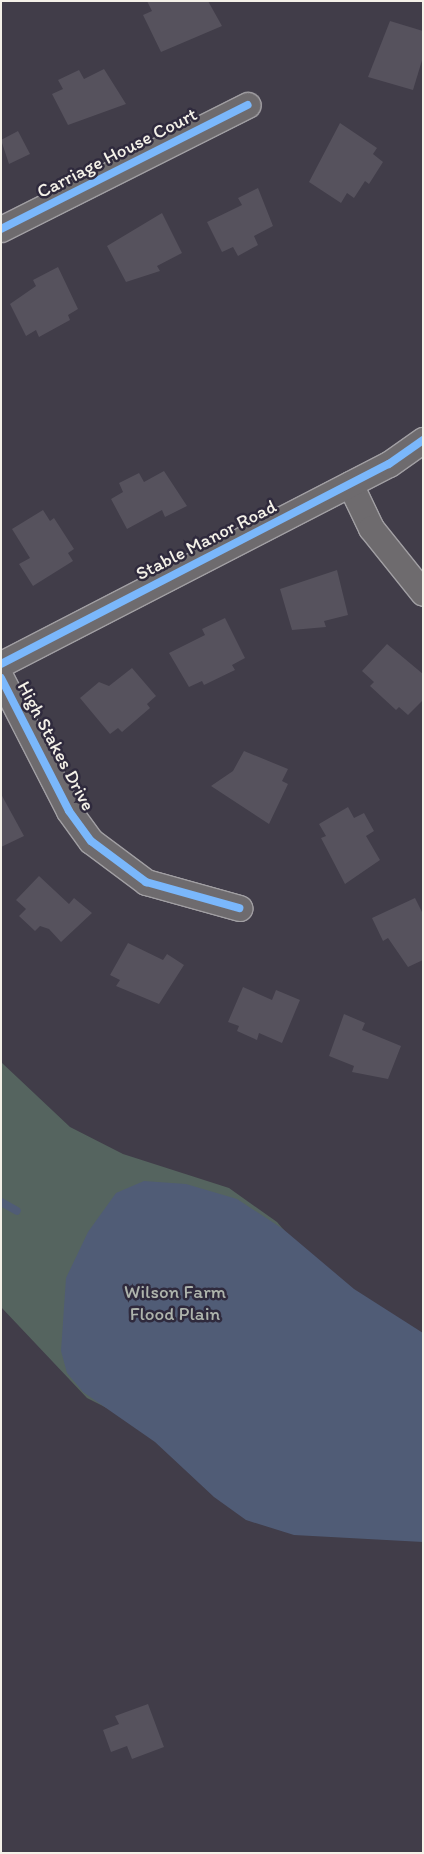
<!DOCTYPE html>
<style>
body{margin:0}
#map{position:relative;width:424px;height:1854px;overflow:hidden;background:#413d49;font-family:Itim,sans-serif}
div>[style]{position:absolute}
.green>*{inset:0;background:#55645f}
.water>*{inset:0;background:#505c76}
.stream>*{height:8px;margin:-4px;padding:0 4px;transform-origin:4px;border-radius:4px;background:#505c76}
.building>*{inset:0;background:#56525d}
.roads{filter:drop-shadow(1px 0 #a19fa3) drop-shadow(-1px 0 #a19fa3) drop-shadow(0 1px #a19fa3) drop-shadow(0 -1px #a19fa3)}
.street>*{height:25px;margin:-12.5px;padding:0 12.5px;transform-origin:12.5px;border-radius:12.5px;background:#6e6b6e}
.cycleway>*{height:8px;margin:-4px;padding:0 4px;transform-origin:4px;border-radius:4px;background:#7ab7fb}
span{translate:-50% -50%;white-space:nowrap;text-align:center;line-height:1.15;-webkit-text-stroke:5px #2f2a3d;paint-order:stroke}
.street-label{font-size:19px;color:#f4f1e8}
.park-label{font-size:19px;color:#aeb4ac}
.frame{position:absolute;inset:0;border:2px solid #f4f1e8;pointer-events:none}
</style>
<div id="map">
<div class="green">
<i style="clip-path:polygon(1px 1062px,70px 1127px,123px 1154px,229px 1188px,277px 1222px,318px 1270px,216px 1463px,87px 1398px,1px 1307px)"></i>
</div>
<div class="water">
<i style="clip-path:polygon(144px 1181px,186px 1184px,237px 1199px,283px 1229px,354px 1289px,423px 1333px,423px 1542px,294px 1535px,246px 1520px,214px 1497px,155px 1442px,83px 1392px,67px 1373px,61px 1351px,66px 1278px,88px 1232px,116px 1193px)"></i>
</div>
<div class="stream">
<i style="left:1px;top:1202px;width:18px;rotate:29deg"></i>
</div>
<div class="building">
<i style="clip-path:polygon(147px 1px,208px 1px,222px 26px,161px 52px,143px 15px,152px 11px)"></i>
<i style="clip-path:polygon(390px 21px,423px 31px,423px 57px,413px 90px,368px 77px)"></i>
<i style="clip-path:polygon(104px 69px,126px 104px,68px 125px,52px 94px,63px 89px,58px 80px,79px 70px,84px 79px)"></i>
<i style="clip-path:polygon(340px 123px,377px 148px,373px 154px,383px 162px,369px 184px,365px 181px,354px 198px,347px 193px,341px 203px,309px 182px)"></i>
<i style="clip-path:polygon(18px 131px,30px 154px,9px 164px,1px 140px)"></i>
<i style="clip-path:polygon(258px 188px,273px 226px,254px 236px,258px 245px,238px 256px,233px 247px,222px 252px,207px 222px,242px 205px,238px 198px)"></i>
<i style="clip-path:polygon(162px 213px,182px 253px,157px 266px,160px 271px,126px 282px,107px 246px)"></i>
<i style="clip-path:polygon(58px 267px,78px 309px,68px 315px,70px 320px,39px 337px,36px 330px,26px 336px,10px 304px,36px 286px,33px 280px)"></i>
<i style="clip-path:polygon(164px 471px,187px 506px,165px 517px,162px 510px,127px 529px,111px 499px,123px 492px,119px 483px,139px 473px,144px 482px)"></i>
<i style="clip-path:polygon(43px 510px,50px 521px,54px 518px,74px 549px,68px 553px,73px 561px,33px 586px,19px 564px,30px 558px,12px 529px)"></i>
<i style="clip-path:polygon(337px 570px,348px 615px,324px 621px,326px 627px,292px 630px,280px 589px)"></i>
<i style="clip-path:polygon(225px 618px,245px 658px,232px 665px,235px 670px,204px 685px,202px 681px,189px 687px,169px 653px,205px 635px,202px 629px)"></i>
<i style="clip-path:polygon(387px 644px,423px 674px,423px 700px,408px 715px,399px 707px,396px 710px,370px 686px,374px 682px,362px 671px)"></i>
<i style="clip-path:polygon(132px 668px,156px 696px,147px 704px,150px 708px,122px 732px,118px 728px,110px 734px,80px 698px,99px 682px,109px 686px)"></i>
<i style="clip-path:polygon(244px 751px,288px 769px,282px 781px,288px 784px,269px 824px,211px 786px,233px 771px)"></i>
<i style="clip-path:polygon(1px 794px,24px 836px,1px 847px)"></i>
<i style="clip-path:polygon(348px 807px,354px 818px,364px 813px,374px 831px,366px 836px,380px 860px,345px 884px,321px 838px,326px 836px,319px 824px)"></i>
<i style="clip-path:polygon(39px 876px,69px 904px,74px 898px,92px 913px,61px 942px,49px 929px,40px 926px,35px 931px,19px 916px,26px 909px,16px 900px)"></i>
<i style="clip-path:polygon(415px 898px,423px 914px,423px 960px,408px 967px,388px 938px,383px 941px,372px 918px)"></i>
<i style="clip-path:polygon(128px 943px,163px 960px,167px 954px,184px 965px,159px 1004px,116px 986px,120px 980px,110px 975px)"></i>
<i style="clip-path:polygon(243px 987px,272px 1000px,276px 990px,300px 1000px,282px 1043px,259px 1033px,257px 1040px,237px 1031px,239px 1026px,228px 1022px)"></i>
<i style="clip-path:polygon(344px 1014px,365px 1023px,362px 1030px,401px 1046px,388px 1079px,352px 1072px,354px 1066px,329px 1056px)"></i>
<i style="clip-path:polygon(148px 1704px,164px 1747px,132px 1759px,127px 1746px,111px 1752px,103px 1730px,119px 1724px,115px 1716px)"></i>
</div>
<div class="roads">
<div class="street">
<i style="left:1px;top:229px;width:276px;rotate:-26.7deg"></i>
<i style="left:350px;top:484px;width:49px;rotate:64.5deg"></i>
<i style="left:371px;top:528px;width:83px;rotate:51.3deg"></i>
<i style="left:1px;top:664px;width:437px;rotate:-27.3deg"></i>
<i style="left:389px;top:464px;width:42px;rotate:-35.2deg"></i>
<i style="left:1px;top:678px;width:149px;rotate:62.9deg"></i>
<i style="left:69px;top:811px;width:37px;rotate:54deg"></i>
<i style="left:91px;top:841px;width:69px;rotate:36.7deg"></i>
<i style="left:146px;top:882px;width:97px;rotate:15.6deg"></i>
</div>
</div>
<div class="cycleway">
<i style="left:1px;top:229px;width:276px;rotate:-26.7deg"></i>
<i style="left:1px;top:664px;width:437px;rotate:-27.3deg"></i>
<i style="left:389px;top:464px;width:42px;rotate:-35.2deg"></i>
<i style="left:1px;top:678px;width:149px;rotate:62.9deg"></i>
<i style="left:69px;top:811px;width:37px;rotate:54deg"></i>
<i style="left:91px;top:841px;width:69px;rotate:36.7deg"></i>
<i style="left:146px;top:882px;width:97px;rotate:15.6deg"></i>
</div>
<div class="street-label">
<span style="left:117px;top:153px;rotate:-27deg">Carriage House Court</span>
<span style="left:206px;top:540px;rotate:-27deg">Stable Manor Road</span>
<span style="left:56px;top:746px;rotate:62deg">High Stakes Drive</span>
</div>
<div class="park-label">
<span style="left:175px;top:1303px">Wilson Farm<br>Flood Plain</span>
</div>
<div class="frame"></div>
</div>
